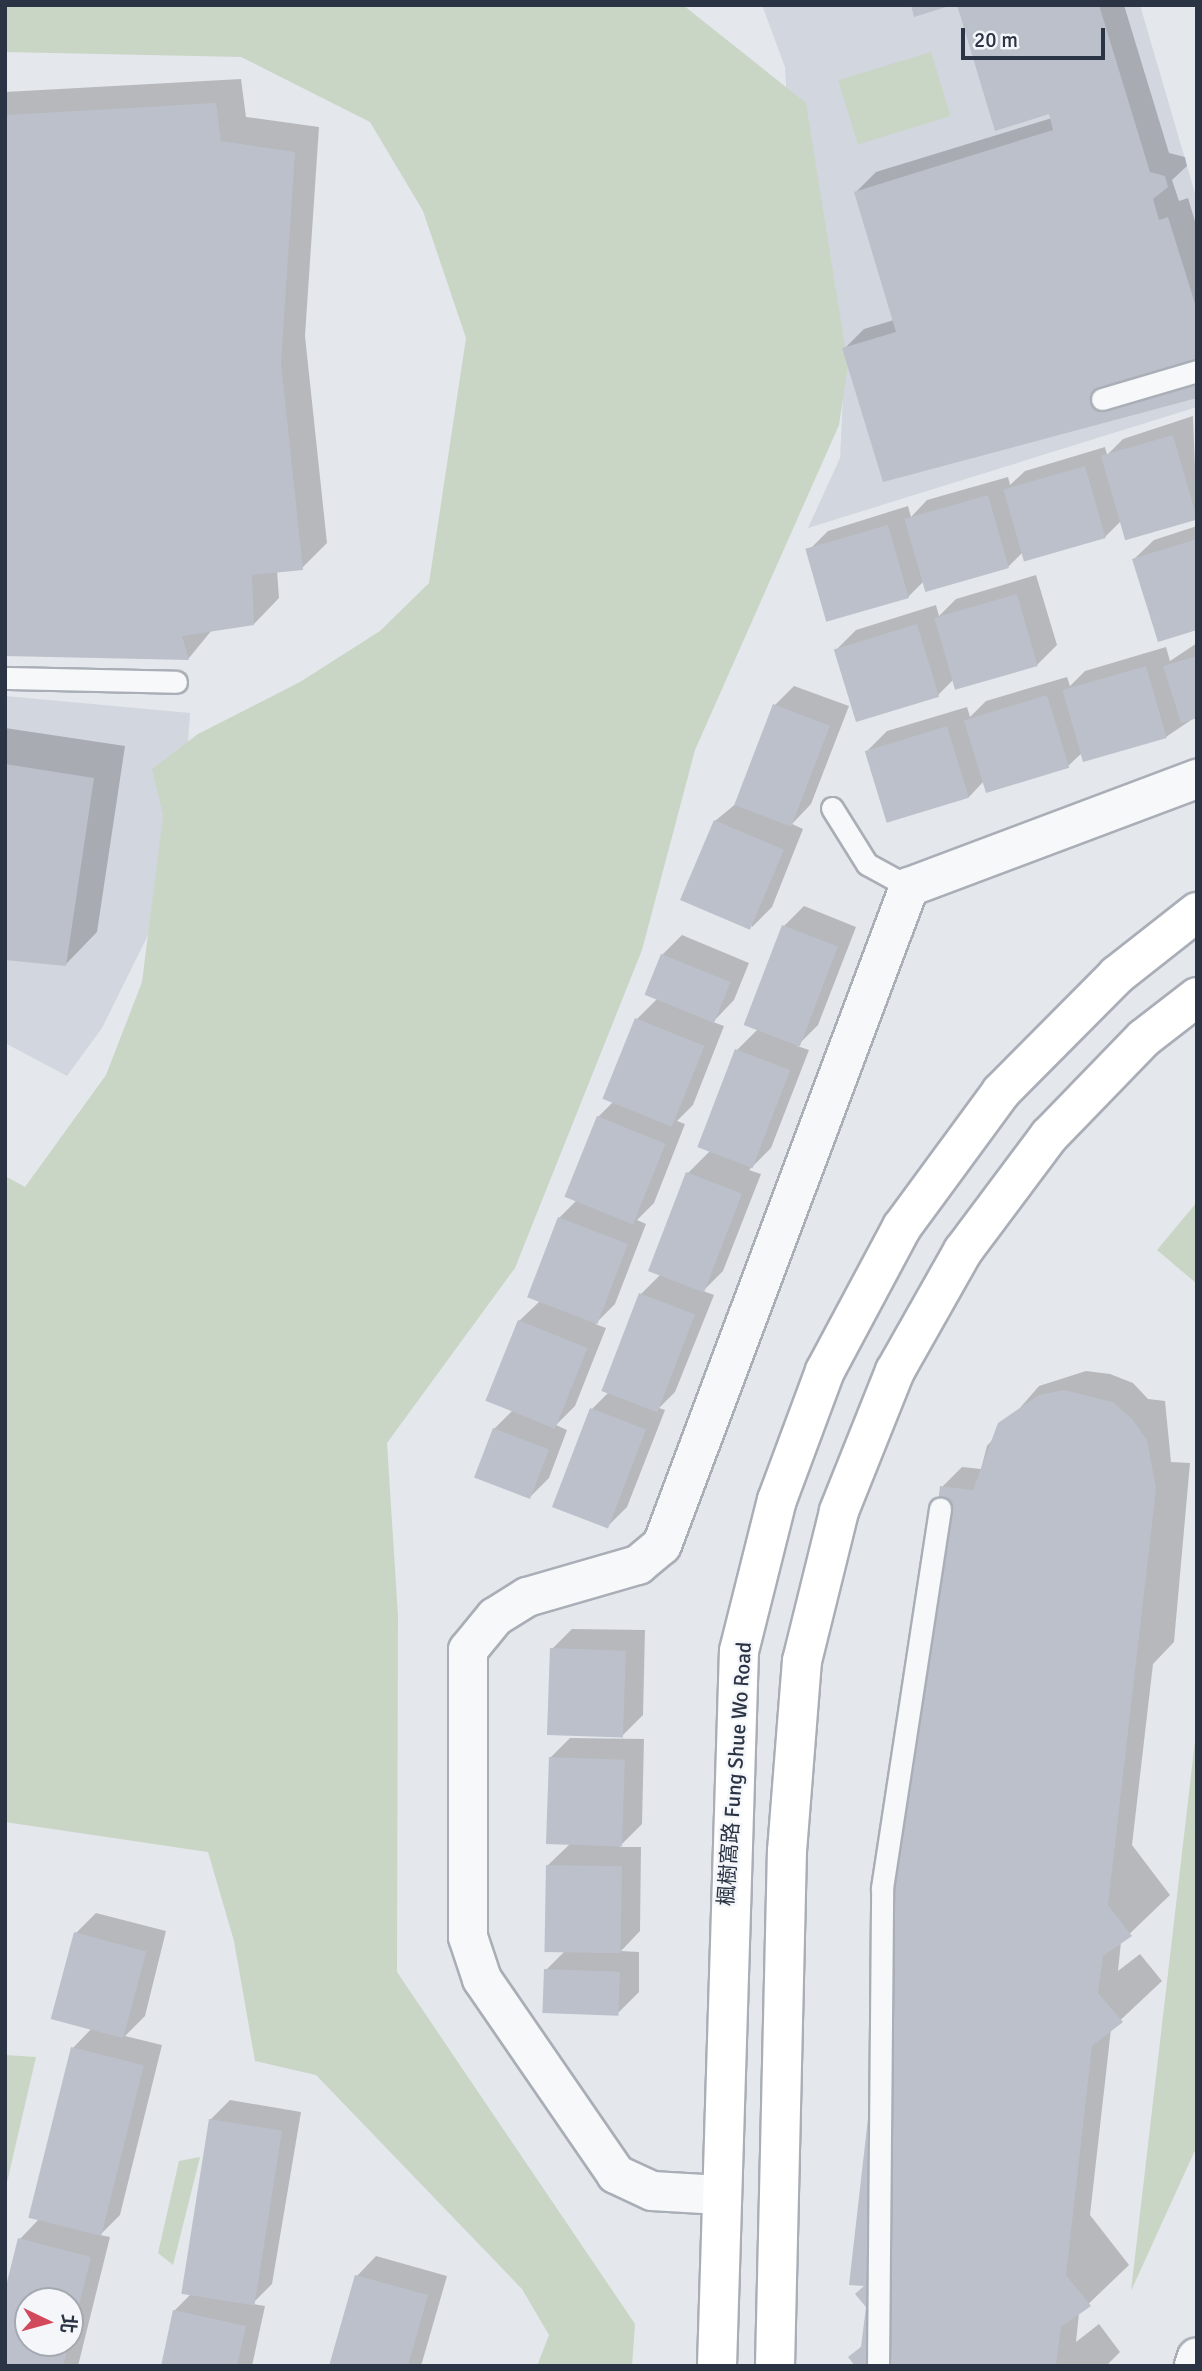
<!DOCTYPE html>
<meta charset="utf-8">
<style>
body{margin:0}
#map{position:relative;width:1202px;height:2371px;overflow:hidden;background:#e4e7ec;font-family:Signika,"Noto Sans TC",sans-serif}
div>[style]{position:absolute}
.built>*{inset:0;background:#d2d6de}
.green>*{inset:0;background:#c9d6c5;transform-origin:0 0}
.shadow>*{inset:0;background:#0003}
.building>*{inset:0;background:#bbc0ca;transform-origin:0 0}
.roads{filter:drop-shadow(2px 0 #a9aeb7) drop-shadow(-2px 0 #a9aeb7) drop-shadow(0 2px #a9aeb7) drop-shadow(0 -2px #a9aeb7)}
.lane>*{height:21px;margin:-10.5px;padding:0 10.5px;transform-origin:10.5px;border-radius:10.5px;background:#f7f8fa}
.street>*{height:38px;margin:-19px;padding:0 19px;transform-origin:19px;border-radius:19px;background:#f7f8fa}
.secondary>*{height:38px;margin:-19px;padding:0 19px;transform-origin:19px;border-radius:19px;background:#fff}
span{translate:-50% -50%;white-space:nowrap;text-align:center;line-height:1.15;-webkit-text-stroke:5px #f4f6f9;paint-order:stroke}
.street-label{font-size:21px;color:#2b3445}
.frame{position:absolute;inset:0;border:7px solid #2b3445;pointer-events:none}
.north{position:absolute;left:14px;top:2287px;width:70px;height:70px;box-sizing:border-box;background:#f4f6f9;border:2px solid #a4a8b1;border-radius:50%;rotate:95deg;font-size:19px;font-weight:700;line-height:28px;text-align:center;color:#2b3445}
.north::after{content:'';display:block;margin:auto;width:24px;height:32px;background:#d1495b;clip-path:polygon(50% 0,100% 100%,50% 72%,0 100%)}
.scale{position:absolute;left:961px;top:28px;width:144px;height:32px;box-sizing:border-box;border:4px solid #2b3445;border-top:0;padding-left:9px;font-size:21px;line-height:24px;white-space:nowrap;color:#2b3445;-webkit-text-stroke:5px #f4f6f9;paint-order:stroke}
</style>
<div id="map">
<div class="built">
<i style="clip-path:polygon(762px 5px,1140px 5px,1197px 200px,1197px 407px,808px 528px,840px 458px,843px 396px,790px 155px,785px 67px)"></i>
<i style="clip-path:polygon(5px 696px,190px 713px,183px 821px,157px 917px,102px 1028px,67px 1076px,5px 1043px)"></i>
</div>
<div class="green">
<i style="clip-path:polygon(5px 5px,683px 5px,806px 103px,848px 365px,839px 425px,695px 750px,642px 950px,515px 1268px,387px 1443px,398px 1616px,397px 1972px,635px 2324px,632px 2366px,537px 2366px,549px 2335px,522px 2289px,316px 2075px,255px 2061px,234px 1941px,208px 1852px,5px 1822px,5px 1176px,25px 1187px,106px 1075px,142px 982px,163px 816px,152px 769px,198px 734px,300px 682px,380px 631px,429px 583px,466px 338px,423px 211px,370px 122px,241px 57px,5px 52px)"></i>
<i style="left:931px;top:52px;width:67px;height:97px;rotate:73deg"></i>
<i style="clip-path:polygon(1197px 1202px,1197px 1284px,1157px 1250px)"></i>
<i style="clip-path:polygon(1197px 1724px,1197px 2146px,1131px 2291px)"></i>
<i style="clip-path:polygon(5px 2055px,36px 2057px,5px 2191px)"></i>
<i style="clip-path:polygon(200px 2157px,173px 2265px,158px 2253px,179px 2161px)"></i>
</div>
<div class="shadow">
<i style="clip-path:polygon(959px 5px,1124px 5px,1169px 153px,1185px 157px,1187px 166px,1172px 180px,1179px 201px,1188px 198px,1197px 228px,1197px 395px,844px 349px,864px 329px,894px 320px,856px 192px,876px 172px,1052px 118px)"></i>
<i style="clip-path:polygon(241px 79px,246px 117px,319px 127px,305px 336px,327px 543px,302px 568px,277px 570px,279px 598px,254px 624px,212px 630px,189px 658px,5px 654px,5px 92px)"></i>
<i style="clip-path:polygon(1193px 416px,1197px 518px,1128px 539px,1122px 520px,1105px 537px,1023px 552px,1009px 566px,925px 580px,908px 597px,808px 551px,828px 531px,908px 506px,911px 517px,927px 500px,1008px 477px,1010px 485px,1025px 471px,1105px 447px,1107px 455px,1123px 439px)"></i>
<i style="clip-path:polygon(1197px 526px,1197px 628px,1134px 559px,1154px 540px)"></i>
<i style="clip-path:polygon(1036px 575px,1057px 645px,1037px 665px,954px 679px,938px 695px,836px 650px,856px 630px,936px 605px,939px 616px,956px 599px)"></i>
<i style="clip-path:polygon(1197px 643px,1197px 716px,1166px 737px,1083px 752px,1068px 766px,984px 781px,969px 797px,867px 751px,887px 731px,967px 707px,970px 717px,986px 701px,1067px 677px,1070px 686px,1085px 671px,1166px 647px,1170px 661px)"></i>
<i style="clip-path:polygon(794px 686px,849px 706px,811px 804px,792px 824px,803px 829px,772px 907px,752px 927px,715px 821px,738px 802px,775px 705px)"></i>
<i style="clip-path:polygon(5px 728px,125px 746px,97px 932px,65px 965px,5px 958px)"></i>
<i style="clip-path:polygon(804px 906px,856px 927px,818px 1025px,797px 1046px,809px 1050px,771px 1148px,749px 1170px,761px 1174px,723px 1271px,703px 1291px,714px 1295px,675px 1392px,659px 1408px,665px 1410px,627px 1507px,607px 1527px,554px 1506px,592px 1409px,608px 1393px,641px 1294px,661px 1274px,688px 1173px,710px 1151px,698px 1146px,737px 1050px,758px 1029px,784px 926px)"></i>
<i style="clip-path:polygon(682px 935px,749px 963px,734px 1000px,713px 1022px,724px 1026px,693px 1105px,677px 1121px,685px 1124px,654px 1203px,637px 1220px,646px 1224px,615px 1304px,595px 1324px,606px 1328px,575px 1406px,556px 1425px,567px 1430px,549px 1478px,529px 1498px,494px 1429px,513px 1410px,519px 1321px,540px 1301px,559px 1218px,577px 1200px,598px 1117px,614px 1101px,637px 1019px,658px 998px,662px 955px)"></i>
<i style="clip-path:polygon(1086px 1371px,1110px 1374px,1133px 1383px,1148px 1399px,1165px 1401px,1171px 1462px,1190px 1463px,1174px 1642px,1153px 1664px,1132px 1845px,1170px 1895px,1121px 1942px,1118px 1971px,1140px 1954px,1162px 1981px,1111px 2029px,1090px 2215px,1129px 2265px,1079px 2313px,1076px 2342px,1099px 2324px,1120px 2352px,1106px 2366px,857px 2366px,850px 2357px,863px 2345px,867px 2306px,942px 1487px,962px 1467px,981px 1469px,987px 1446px,1039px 1386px)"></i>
<i style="clip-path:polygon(572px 1629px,645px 1630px,643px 1715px,623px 1735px,552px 1649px)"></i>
<i style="clip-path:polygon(570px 1738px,644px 1739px,642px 1824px,619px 1847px,641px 1847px,640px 1931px,621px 1951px,639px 1952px,639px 1992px,619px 2012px,546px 1970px,566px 1950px,548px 1865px,571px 1843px,550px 1758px)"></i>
<i style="clip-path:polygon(evenodd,96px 1913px,166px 1931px,145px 2016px,125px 2036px,162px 2045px,120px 2215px,100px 2235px,110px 2237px,78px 2366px,5px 2366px,20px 2239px,39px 2219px,73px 2048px,93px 2027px,76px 1933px,96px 1913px,28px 2301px,70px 2301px,70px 2343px,28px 2343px,28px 2301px)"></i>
<i style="clip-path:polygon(230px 2100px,301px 2112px,272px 2284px,252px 2304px,265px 2306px,252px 2366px,163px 2366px,174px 2311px,191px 2294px,210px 2120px)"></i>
<i style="clip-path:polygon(376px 2256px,447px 2276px,421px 2366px,331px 2366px,357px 2276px)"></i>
</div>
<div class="building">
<i style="clip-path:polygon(911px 5px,949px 5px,949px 6px,914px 17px)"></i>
<i style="clip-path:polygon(957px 5px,1099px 5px,1150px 172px,1165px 176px,1168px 187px,1153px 199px,1159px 220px,1168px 217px,1197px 310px,1197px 398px,883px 482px,842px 348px,896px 332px,854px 192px,1053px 130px,1049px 114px,995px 131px)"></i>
<i style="clip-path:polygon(216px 103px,221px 141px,295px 152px,281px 362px,303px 570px,252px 575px,254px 625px,182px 636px,189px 660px,5px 656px,5px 115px)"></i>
<i style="left:1173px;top:435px;width:88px;height:75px;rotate:74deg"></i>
<i style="left:1085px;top:466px;width:75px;height:85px;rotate:74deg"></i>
<i style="left:988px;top:495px;width:76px;height:87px;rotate:74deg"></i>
<i style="left:888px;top:525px;width:76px;height:86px;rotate:74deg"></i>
<i style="clip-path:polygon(1197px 539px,1197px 630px,1158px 642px,1132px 559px)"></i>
<i style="left:1017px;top:594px;width:75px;height:86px;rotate:74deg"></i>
<i style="left:917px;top:624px;width:76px;height:87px;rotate:73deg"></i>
<i style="clip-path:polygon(1197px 656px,1197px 718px,1181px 723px,1163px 666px)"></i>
<i style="left:1146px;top:666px;width:75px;height:87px;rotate:74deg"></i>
<i style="left:1047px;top:695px;width:76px;height:87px;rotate:73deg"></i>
<i style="left:773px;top:704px;width:61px;height:108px;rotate:21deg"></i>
<i style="left:947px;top:726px;width:75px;height:86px;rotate:73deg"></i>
<i style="clip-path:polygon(5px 764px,94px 778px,66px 966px,5px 960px)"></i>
<i style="left:714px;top:820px;width:76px;height:87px;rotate:23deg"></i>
<i style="left:782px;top:925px;width:60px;height:107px;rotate:21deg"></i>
<i style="left:661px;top:954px;width:75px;height:44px;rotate:22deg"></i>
<i style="left:635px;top:1018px;width:75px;height:87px;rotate:22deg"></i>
<i style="left:735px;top:1049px;width:59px;height:105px;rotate:21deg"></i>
<i style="left:597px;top:1116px;width:74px;height:87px;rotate:22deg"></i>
<i style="left:686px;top:1172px;width:60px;height:106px;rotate:21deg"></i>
<i style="left:558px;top:1217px;width:75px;height:86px;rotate:21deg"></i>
<i style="left:639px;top:1293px;width:60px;height:105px;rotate:21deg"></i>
<i style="left:518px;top:1320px;width:75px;height:87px;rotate:22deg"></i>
<i style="clip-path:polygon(1064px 1390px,1113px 1402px,1132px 1419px,1147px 1440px,1156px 1489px,1108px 1905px,1132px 1936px,1103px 1956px,1098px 1993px,1123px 2022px,1092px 2046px,1066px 2275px,1091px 2306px,1061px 2327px,1056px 2364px,1061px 2366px,855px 2366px,848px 2357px,861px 2347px,866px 2307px,855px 2294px,864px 2286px,849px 2285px,940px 1486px,973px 1490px,998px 1423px,1039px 1395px)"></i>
<i style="left:590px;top:1408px;width:60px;height:106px;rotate:21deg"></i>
<i style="left:493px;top:1428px;width:60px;height:53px;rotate:21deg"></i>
<i style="left:550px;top:1648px;width:76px;height:87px;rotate:2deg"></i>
<i style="left:549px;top:1757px;width:76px;height:87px;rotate:2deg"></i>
<i style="left:546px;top:1865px;width:76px;height:87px;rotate:1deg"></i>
<i style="left:74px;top:1932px;width:75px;height:90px;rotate:15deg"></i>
<i style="left:544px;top:1969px;width:76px;height:44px;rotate:2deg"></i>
<i style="left:71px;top:2047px;width:75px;height:176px;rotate:14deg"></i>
<i style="left:209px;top:2119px;width:74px;height:177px;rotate:9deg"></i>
<i style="clip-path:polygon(18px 2238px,91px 2257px,71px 2337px,70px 2301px,28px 2301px,28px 2343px,69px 2343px,63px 2366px,5px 2366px,5px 2290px)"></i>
<i style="clip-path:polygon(355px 2275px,428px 2295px,408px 2366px,329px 2366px)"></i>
<i style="clip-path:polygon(173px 2310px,246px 2326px,237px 2366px,161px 2366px)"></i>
</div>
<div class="roads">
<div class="lane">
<i style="left:1102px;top:399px;width:99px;rotate:-16.4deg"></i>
<i style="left:5px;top:678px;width:171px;rotate:1.3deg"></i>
<i style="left:832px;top:808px;width:66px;rotate:58deg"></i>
<i style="left:867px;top:864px;width:48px;rotate:28.7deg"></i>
<i style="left:878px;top:2366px;width:478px;rotate:-89.5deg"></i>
<i style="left:882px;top:1888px;width:384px;rotate:-81.3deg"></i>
</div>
<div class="street">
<i style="left:720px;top:2195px;width:68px;rotate:-176.6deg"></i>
<i style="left:652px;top:2191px;width:40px;rotate:-155deg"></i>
<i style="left:616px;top:2174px;width:237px;rotate:-124.5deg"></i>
<i style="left:482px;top:1979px;width:44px;rotate:-108.4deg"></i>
<i style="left:468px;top:1937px;width:287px;rotate:-90deg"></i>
<i style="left:468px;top:1650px;width:43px;rotate:-50.7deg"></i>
<i style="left:495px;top:1617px;width:38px;rotate:-32deg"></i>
<i style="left:527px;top:1597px;width:116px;rotate:-16.1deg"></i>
<i style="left:638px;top:1565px;width:31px;rotate:-40deg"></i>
<i style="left:662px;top:1545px;width:703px;rotate:-69.42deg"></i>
<i style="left:909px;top:887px;width:308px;rotate:-20.6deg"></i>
<i style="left:1194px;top:2366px;width:9px;rotate:-72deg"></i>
</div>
<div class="secondary">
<i style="left:717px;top:2366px;width:715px;rotate:-88.24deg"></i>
<i style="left:739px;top:1651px;width:156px;rotate:-75.9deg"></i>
<i style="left:777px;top:1500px;width:138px;rotate:-69.6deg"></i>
<i style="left:825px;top:1371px;width:163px;rotate:-61.9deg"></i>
<i style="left:902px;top:1227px;width:167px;rotate:-53.7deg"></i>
<i style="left:1001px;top:1092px;width:165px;rotate:-45.2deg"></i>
<i style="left:1117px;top:975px;width:102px;rotate:-38.2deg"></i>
<i style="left:775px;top:2366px;width:515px;rotate:-88.67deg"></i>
<i style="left:787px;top:1851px;width:191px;rotate:-85.5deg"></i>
<i style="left:802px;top:1661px;width:154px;rotate:-76.1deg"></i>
<i style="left:839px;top:1511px;width:151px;rotate:-68.2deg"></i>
<i style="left:895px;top:1371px;width:138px;rotate:-60.5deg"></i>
<i style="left:963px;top:1251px;width:144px;rotate:-53.2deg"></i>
<i style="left:1049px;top:1136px;width:136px;rotate:-45.9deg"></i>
<i style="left:1144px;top:1038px;width:67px;rotate:-37.7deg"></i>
</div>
</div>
<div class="street-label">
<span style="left:735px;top:1774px;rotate:-86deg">楓樹窩路 Fung Shue Wo Road</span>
</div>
<div class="frame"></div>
<div class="north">北</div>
<div class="scale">20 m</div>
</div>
